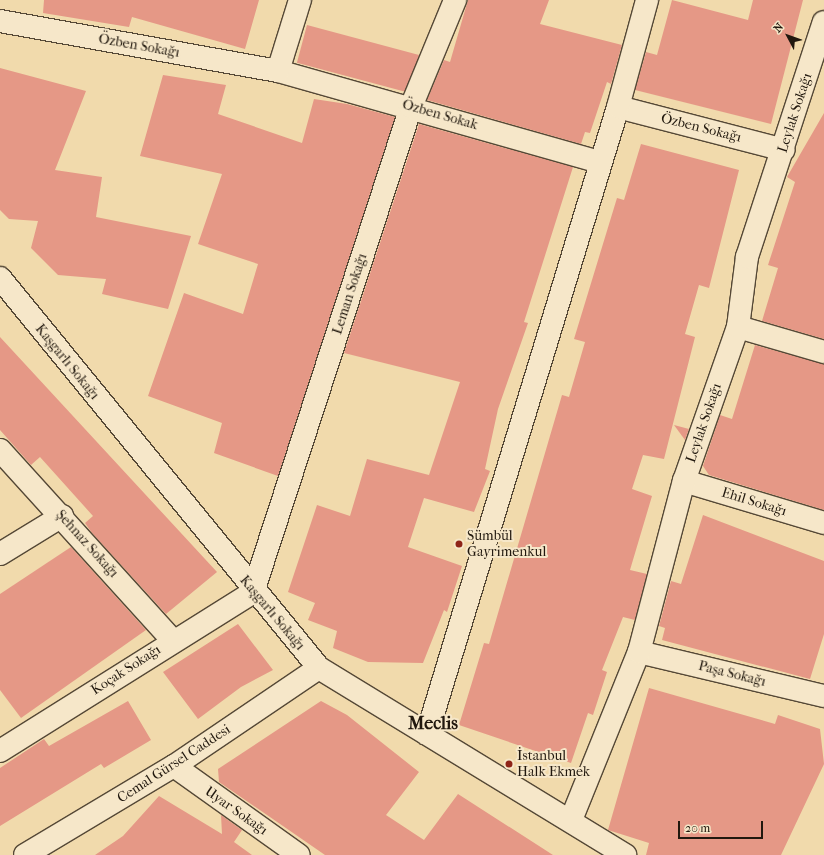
<!DOCTYPE html>
<meta charset="utf-8">
<style>
body{margin:0}
#map{position:relative;width:824px;height:855px;overflow:hidden;background:#f1daac;font-family:"IM FELL French Canon",serif}
div>[style]{position:absolute}
.building>*{inset:0;background:#e59886;transform-origin:0 0}
.roads{filter:drop-shadow(1px 0 #554836) drop-shadow(-1px 0 #554836) drop-shadow(0 1px #554836) drop-shadow(0 -1px #554836)}
.minor>*{height:22px;margin:-11px;padding:0 11px;transform-origin:11px;border-radius:11px;background:#f6e7c9}
.tertiary>*{height:22px;margin:-11px;padding:0 11px;transform-origin:11px;border-radius:11px;background:#f6e7c9}
.dots>*{width:11px;height:11px;translate:-50% -50%;box-sizing:border-box;border:2px solid #f6e7c9;border-radius:50%}
span{translate:-50% -50%;white-space:nowrap;text-align:center;line-height:1.15;-webkit-text-stroke:4px #f6e7c9;paint-order:stroke}
.street-label{font-size:14px;color:#21180e}
.poi-label{font-size:14px;color:#21180e}
.left{translate:0 -50%;text-align:left}
.district-label{font-size:18px;color:#21180e;font-weight:700}
.north{position:absolute;left:768px;top:16px;width:40px;height:40px;-webkit-text-stroke:3px #f6e7c9;paint-order:stroke;rotate:311deg;font-size:11px;font-weight:700;line-height:16px;text-align:center;color:#21180e}
.north::after{content:'';display:block;margin:auto;width:14px;height:18px;background:#21180e;clip-path:polygon(50% 0,100% 100%,50% 72%,0 100%)}
.scale{position:absolute;left:678px;top:821px;width:85px;height:18px;box-sizing:border-box;border:2px solid #21180e;border-top:0;padding-left:5px;font-size:12px;line-height:14px;white-space:nowrap;color:#21180e;-webkit-text-stroke:3px #f6e7c9;paint-order:stroke}
</style>
<div id="map">
<div class="building">
<i style="clip-path:polygon(44px 0,259px 0,245px 49px,132px 17px,129px 27px,43px 13px)"></i>
<i style="clip-path:polygon(468px 0,549px 0,540px 24px,622px 45px,611px 84px,607px 82px,590px 133px,585px 132px,581px 144px,427px 100px,444px 60px,450px 62px)"></i>
<i style="clip-path:polygon(672px 0,748px 20px,753px 0,803px 0,771px 124px,635px 90px,646px 52px,657px 55px)"></i>
<i style="left:307px;top:25px;width:116px;height:39px;rotate:15deg"></i>
<i style="clip-path:polygon(0 68px,86px 91px,55px 170px,102px 177px,96px 217px,191px 236px,168px 309px,102px 294px,106px 279px,58px 275px,31px 248px,38px 221px,9px 219px,0 210px)"></i>
<i style="clip-path:polygon(163px 75px,226px 85px,218px 114px,302px 143px,314px 99px,347px 104px,395px 117px,278px 476px,214px 453px,222px 423px,148px 396px,184px 293px,243px 314px,258px 264px,198px 244px,222px 174px,140px 156px)"></i>
<i style="clip-path:polygon(824px 113px,824px 339px,762px 321px,778px 268px,768px 265px,795px 182px,787px 177px)"></i>
<i style="clip-path:polygon(419px 124px,573px 167px,524px 322px,528px 323px,498px 409px,485px 469px,490px 471px,474px 512px,424px 498px,408px 547px,462px 566px,447px 612px,444px 610px,423px 663px,368px 662px,333px 648px,337px 631px,308px 620px,315px 603px,288px 592px,317px 505px,350px 516px,367px 459px,429px 475px,460px 382px,344px 353px)"></i>
<i style="clip-path:polygon(641px 144px,739px 170px,709px 288px,699px 285px,685px 334px,695px 337px,664px 459px,643px 455px,632px 489px,652px 496px,630px 570px,647px 574px,635px 620px,623px 617px,602px 670px,607px 672px,593px 715px,588px 713px,571px 763px,459px 725px,484px 643px,489px 644px,562px 395px,569px 397px,585px 342px,574px 339px,617px 198px,624px 200px)"></i>
<i style="clip-path:polygon(0 337px,217px 572px,166px 614px,92px 533px,85px 523px,93px 516px,40px 457px,31px 465px,0 430px)"></i>
<i style="clip-path:polygon(755px 345px,824px 364px,824px 510px,709px 475px,703px 466px,720px 415px,732px 419px)"></i>
<i style="clip-path:polygon(674px 425px,689px 429px,685px 440px)"></i>
<i style="clip-path:polygon(703px 515px,824px 561px,824px 634px,810px 679px,662px 640px,665px 628px,659px 626px,671px 581px,681px 584px)"></i>
<i style="clip-path:polygon(71px 547px,146px 630px,21px 718px,0 690px,0 594px)"></i>
<i style="clip-path:polygon(238px 624px,273px 670px,241px 687px,198px 719px,163px 672px)"></i>
<i style="clip-path:polygon(649px 688px,775px 724px,778px 715px,820px 729px,824px 764px,781px 855px,646px 855px,649px 843px,608px 830px)"></i>
<i style="clip-path:polygon(128px 701px,151px 740px,104px 768px,101px 764px,0 826px,0 768px,44px 739px,49px 746px)"></i>
<i style="clip-path:polygon(321px 701px,347px 715px,419px 772px,386px 815px,424px 840px,458px 794px,553px 855px,325px 855px,219px 782px,218px 769px)"></i>
<i style="clip-path:polygon(159px 796px,222px 834px,221px 815px,242px 830px,234px 842px,252px 855px,95px 855px,123px 836px)"></i>
</div>
<div class="roads">
<div class="minor">
<i style="left:0;top:21px;width:282px;rotate:10.2deg"></i>
<i style="left:278px;top:71px;width:335px;rotate:15.8deg"></i>
<i style="left:278px;top:71px;width:74px;rotate:-72.8deg"></i>
<i style="left:618px;top:107px;width:171px;rotate:14.5deg"></i>
<i style="left:738px;top:327px;width:90px;rotate:16.2deg"></i>
<i style="left:0;top:450px;width:256px;rotate:47.8deg"></i>
<i style="left:684px;top:481px;width:146px;rotate:16.7deg"></i>
<i style="left:0;top:554px;width:73px;rotate:-31.5deg"></i>
<i style="left:639px;top:652px;width:190px;rotate:13.4deg"></i>
<i style="left:427px;top:734px;width:655px;rotate:-73.06deg"></i>
<i style="left:618px;top:107px;width:111px;rotate:-74.8deg"></i>
<i style="left:0;top:751px;width:299px;rotate:-32.1deg"></i>
<i style="left:253px;top:592px;width:510px;rotate:-71.96deg"></i>
<i style="left:411px;top:107px;width:116px;rotate:-67.6deg"></i>
<i style="left:174px;top:766px;width:153px;rotate:35.5deg"></i>
<i style="left:571px;top:820px;width:181px;rotate:-68deg"></i>
<i style="left:639px;top:652px;width:177px;rotate:-75.3deg"></i>
<i style="left:684px;top:481px;width:163px;rotate:-70.7deg"></i>
<i style="left:738px;top:327px;width:71px;rotate:-82.7deg"></i>
<i style="left:747px;top:257px;width:247px;rotate:-71.9deg"></i>
</div>
<div class="tertiary">
<i style="left:0;top:278px;width:504px;rotate:50.72deg"></i>
<i style="left:319px;top:668px;width:359px;rotate:31.4deg"></i>
<i style="left:25px;top:855px;width:174px;rotate:-30.9deg"></i>
<i style="left:174px;top:766px;width:175px;rotate:-34.1deg"></i>
</div>
</div>
<div class="dots">
<i style="left:459px;top:544px;background:#8f2418"></i>
<i style="left:509px;top:764px;background:#8f2418"></i>
</div>
<div class="street-label">
<span style="left:139px;top:46px;rotate:10deg">Özben Sokağı</span>
<span style="left:795px;top:113px;rotate:-72deg">Leylak Sokağı</span>
<span style="left:440px;top:115px;rotate:16deg">Özben Sokak</span>
<span style="left:701px;top:128px;rotate:14deg">Özben Sokağı</span>
<span style="left:350px;top:294px;rotate:-72deg">Leman Sokağı</span>
<span style="left:67px;top:362px;rotate:51deg">Kaşgarlı Sokağı</span>
<span style="left:704px;top:423px;rotate:-71deg">Leylak Sokağı</span>
<span style="left:754px;top:502px;rotate:17deg">Ehil Sokağı</span>
<span style="left:87px;top:544px;rotate:48deg">Şehnaz Sokağı</span>
<span style="left:272px;top:613px;rotate:50deg">Kaşgarlı Sokağı</span>
<span style="left:126px;top:670px;rotate:-33deg">Koçak Sokağı</span>
<span style="left:732px;top:674px;rotate:14deg">Paşa Sokağı</span>
<span style="left:174px;top:764px;rotate:-33deg">Cemal Gürsel Caddesi</span>
<span style="left:236px;top:811px;rotate:35deg">Uyar Sokağı</span>
</div>
<div class="poi-label">
<span class="left" style="left:467px;top:544px">Sümbül<br>Gayrimenkul</span>
<span class="left" style="left:517px;top:764px">İstanbul<br>Halk Ekmek</span>
</div>
<div class="district-label">
<span style="left:433px;top:724px">Meclis</span>
</div>
<div class="north">N</div>
<div class="scale">20 m</div>
</div>
